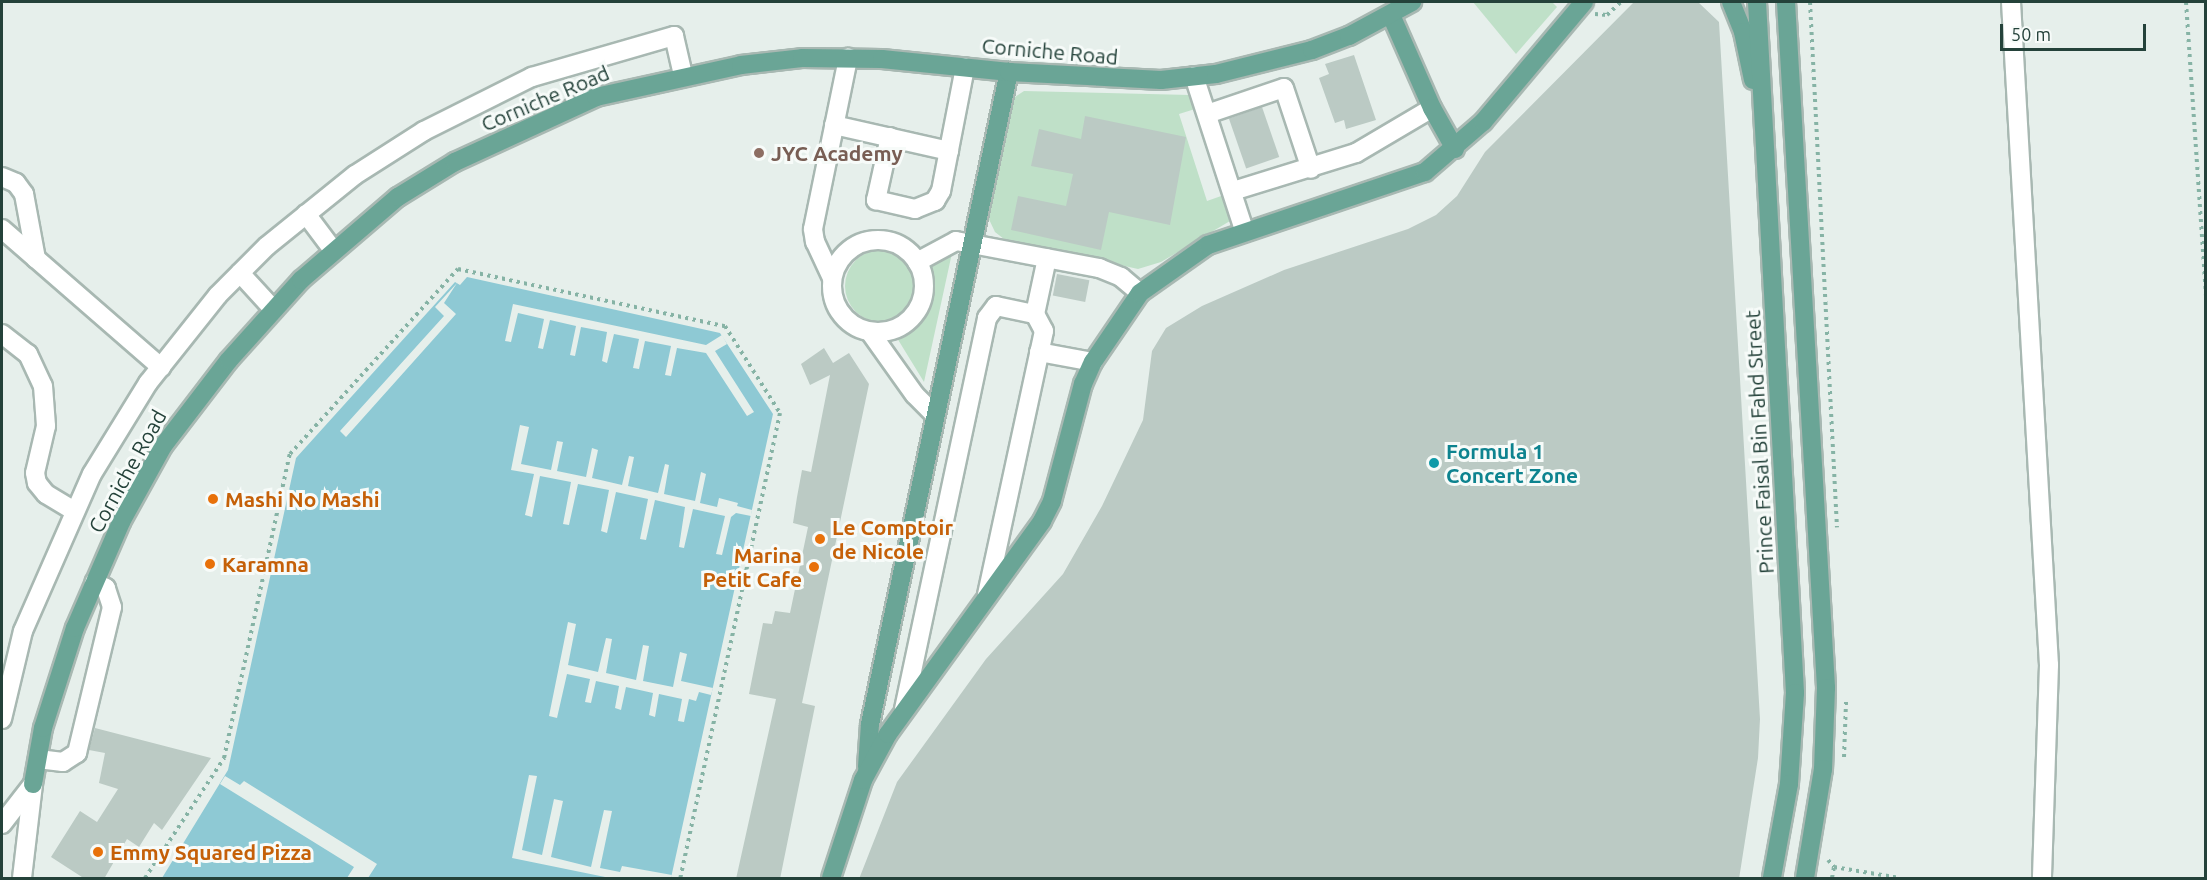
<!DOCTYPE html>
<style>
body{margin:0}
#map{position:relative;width:2207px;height:880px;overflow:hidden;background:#e6efeb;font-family:Ubuntu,sans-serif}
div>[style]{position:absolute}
.green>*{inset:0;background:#bfe0c8}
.round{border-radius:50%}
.water>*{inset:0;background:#8ec9d4}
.pier>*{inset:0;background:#e6efeb}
.building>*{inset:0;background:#bbcac4;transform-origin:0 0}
.path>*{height:4px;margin-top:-2px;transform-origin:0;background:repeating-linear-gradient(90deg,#86b3a5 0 3px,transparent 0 7.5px)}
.roads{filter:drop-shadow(2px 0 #a8b8b2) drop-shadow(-2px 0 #a8b8b2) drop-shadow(0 2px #a8b8b2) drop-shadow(0 -2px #a8b8b2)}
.minor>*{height:18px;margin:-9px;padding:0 9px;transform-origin:9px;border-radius:9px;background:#fff}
.minor>.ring{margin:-9px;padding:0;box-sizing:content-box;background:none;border:18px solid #fff;border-radius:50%}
.major>*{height:18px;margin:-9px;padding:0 9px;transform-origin:9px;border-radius:9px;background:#6aa596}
.dots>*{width:16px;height:16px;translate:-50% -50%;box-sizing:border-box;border:3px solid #f7fbf9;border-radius:50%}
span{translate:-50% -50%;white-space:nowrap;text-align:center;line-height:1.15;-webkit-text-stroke:6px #f7fbf9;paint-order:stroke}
.street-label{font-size:21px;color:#24423a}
.education-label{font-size:21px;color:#785e54;font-weight:700}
.left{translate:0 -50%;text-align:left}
.culture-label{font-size:21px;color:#0d838f;font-weight:700}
.food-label{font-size:21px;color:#c56008;font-weight:700}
.right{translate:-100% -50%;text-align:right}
.frame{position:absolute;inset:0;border:3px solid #24423a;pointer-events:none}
.scale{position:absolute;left:2000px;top:24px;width:146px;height:27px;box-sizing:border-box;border:3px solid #24423a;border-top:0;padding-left:8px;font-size:18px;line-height:21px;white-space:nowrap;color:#24423a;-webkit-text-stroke:4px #f7fbf9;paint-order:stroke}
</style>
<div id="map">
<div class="green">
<i style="clip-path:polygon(1473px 2px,1552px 2px,1557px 7px,1516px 54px)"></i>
<i style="clip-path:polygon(1024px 91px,1190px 95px,1195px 109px,1179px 114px,1207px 201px,1224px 195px,1232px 217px,1230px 221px,1161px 262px,1138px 269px,1004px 239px,995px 232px,986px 213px,1009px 101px)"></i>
<i class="round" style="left:845px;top:250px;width:72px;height:72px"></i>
<i style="clip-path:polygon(952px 253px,924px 382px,897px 338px,916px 326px,928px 309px,934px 287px,930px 266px)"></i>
</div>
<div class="water">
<i style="clip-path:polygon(467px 277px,720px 333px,773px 414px,671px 878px,162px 878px,228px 770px,296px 458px,455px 282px,460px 285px)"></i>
</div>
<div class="pier">
<i style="clip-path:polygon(457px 283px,444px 303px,456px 314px,346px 437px,340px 431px,444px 316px,435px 307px)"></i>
<i style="clip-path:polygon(513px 304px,706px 345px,722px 335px,727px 344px,715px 351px,754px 412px,747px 416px,706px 353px,677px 348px,671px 376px,665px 375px,671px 346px,645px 341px,639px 369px,633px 368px,639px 339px,614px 334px,607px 363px,602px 361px,607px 332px,581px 327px,575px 356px,570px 355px,576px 326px,550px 320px,543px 349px,538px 348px,544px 319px,518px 313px,511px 342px,505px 341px)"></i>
<i style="clip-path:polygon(520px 425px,529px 427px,521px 464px,551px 470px,557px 441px,563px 442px,557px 471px,586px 477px,592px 448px,598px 450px,592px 478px,622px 485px,629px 456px,634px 457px,628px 486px,658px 493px,665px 464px,669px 465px,664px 494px,695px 501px,701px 472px,706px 474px,700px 503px,717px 507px,719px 498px,738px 503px,737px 506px,752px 510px,751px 516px,736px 513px,731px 517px,722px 555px,716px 554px,725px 516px,693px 509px,684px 548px,679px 547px,685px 507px,655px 500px,646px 540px,640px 539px,648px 499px,616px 492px,607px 533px,601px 531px,609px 490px,578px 484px,569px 525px,563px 524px,571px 482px,540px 476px,532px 517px,525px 515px,534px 474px,511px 470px)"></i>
<i style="clip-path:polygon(568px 622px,576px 624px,568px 665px,598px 672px,606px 638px,612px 639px,606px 673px,636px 680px,643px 645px,649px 646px,643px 681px,673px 687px,680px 652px,687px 654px,681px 681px,713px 688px,711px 695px,699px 692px,696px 701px,689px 699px,684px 722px,678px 721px,682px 699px,659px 694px,655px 717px,649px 715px,653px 693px,626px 687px,621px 710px,615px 708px,619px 686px,596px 681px,591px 703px,585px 702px,590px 679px,567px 674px,557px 718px,549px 716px)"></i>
<i style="clip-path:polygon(529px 775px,537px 776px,522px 850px,542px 855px,554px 799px,563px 801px,551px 857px,591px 867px,604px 810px,612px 811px,600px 868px,620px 872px,622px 866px,672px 875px,671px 878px,610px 878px,512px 858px)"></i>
<i style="clip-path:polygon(225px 776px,240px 785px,244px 781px,377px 864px,368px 878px,347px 878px,354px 867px,220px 784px)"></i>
</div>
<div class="building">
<i style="clip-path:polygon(1634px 2px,1698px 2px,1719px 22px,1760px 719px,1758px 758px,1739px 879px,859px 879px,897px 782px,986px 659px,1063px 574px,1102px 506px,1143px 420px,1152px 351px,1166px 328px,1202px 306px,1284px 270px,1408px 229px,1436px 215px,1457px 196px,1485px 152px)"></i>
<i style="clip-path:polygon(1354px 55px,1376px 120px,1346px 129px,1344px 120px,1335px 123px,1319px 78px,1329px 74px,1325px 64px)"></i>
<i style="left:1262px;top:107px;width:53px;height:35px;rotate:71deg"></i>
<i style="clip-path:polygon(1085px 116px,1186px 137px,1170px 225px,1109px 212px,1101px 250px,1011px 230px,1018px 196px,1066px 206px,1073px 174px,1031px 166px,1039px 129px,1081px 139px)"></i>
<i style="left:1057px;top:274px;width:33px;height:22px;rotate:11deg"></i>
<i style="clip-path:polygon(824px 348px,833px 363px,849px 353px,869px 384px,802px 703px,815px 706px,780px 879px,736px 879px,776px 699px,749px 694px,763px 623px,772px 624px,775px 611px,790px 613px,808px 527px,793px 523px,797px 497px,802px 470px,811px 472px,830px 375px,810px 385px,801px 364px)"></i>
<i style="clip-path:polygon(95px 728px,211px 758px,162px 830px,154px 823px,139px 847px,127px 839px,104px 879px,85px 879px,51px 857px,80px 811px,97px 822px,118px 789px,99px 783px,105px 753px,89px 750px)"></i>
</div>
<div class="path">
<i style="left:1810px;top:2px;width:526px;rotate:87.06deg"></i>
<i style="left:2186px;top:2px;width:296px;rotate:86.1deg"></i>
<i style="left:1595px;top:14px;width:12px;rotate:5deg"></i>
<i style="left:1607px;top:15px;width:19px;rotate:-43deg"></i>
<i style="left:1844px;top:757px;width:55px;rotate:-87.9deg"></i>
<i style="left:1828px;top:860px;width:9px;rotate:49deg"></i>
<i style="left:1834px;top:867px;width:67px;rotate:9.5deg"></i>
<i style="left:145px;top:878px;width:144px;rotate:-56.6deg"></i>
<i style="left:224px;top:758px;width:311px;rotate:-77.8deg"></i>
<i style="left:290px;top:454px;width:250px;rotate:-47.8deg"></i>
<i style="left:458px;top:269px;width:273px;rotate:12.1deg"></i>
<i style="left:725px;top:326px;width:103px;rotate:57.7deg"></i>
<i style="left:780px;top:413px;width:476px;rotate:102.1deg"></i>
<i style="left:1832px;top:878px;width:11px;rotate:-80deg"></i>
</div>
<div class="roads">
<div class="minor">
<i style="left:2011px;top:2px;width:664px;rotate:86.72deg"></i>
<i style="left:2049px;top:665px;width:213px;rotate:91.9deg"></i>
<i style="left:1194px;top:76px;width:162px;rotate:72deg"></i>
<i style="left:1207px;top:114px;width:81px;rotate:-18.7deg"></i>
<i style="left:1284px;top:88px;width:85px;rotate:71.6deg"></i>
<i style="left:834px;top:125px;width:118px;rotate:12.7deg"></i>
<i style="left:890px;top:137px;width:65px;rotate:102.5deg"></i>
<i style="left:876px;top:200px;width:40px;rotate:13deg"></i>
<i style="left:915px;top:209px;width:22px;rotate:-22deg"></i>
<i style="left:935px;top:201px;width:12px;rotate:-59deg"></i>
<i style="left:941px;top:191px;width:126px;rotate:-79deg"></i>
<i style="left:2px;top:177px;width:15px;rotate:23deg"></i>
<i style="left:16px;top:183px;width:14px;rotate:54deg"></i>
<i style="left:24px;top:194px;width:66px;rotate:79.5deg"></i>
<i style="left:1233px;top:191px;width:129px;rotate:-17.2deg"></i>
<i style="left:1356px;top:153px;width:88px;rotate:-30.6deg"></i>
<i style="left:306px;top:214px;width:45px;rotate:53.1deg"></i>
<i style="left:2px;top:229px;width:211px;rotate:41deg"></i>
<i class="ring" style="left:832px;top:240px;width:74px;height:74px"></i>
<i style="left:917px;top:262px;width:44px;rotate:-28.3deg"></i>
<i style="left:956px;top:241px;width:146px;rotate:10.7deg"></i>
<i style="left:1099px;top:268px;width:24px;rotate:22deg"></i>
<i style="left:1121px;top:277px;width:25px;rotate:40deg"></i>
<i style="left:240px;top:273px;width:49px;rotate:47.5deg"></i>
<i style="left:832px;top:278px;width:40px;rotate:-115deg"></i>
<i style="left:815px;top:242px;width:13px;rotate:-99deg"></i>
<i style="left:813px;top:229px;width:175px;rotate:-78.4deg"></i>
<i style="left:1035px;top:314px;width:57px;rotate:-77.9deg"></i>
<i style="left:870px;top:332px;width:77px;rotate:54.5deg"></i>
<i style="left:915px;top:395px;width:27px;rotate:45deg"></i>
<i style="left:2px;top:334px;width:33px;rotate:38deg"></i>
<i style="left:28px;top:354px;width:35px;rotate:65deg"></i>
<i style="left:43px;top:386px;width:40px;rotate:85.7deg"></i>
<i style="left:46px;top:426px;width:48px;rotate:103.2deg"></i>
<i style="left:35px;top:473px;width:10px;rotate:79deg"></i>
<i style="left:37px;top:483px;width:14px;rotate:51deg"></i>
<i style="left:46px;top:494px;width:33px;rotate:31deg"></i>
<i style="left:1039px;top:352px;width:55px;rotate:10.5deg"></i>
<i style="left:904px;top:709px;width:400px;rotate:-78deg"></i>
<i style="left:987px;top:318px;width:15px;rotate:-53deg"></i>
<i style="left:996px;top:306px;width:40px;rotate:12deg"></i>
<i style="left:1035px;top:314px;width:19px;rotate:62deg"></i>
<i style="left:1044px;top:331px;width:270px;rotate:102.2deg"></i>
<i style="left:2px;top:719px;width:90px;rotate:-76.6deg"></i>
<i style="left:23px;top:631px;width:171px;rotate:-66.3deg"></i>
<i style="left:92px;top:474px;width:107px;rotate:-58.4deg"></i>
<i style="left:148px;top:383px;width:112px;rotate:-51.5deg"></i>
<i style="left:218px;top:295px;width:69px;rotate:-45deg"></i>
<i style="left:267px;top:246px;width:113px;rotate:-38.9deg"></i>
<i style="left:355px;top:175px;width:82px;rotate:-32.5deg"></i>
<i style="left:424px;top:131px;width:121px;rotate:-26.6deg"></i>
<i style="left:532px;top:77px;width:148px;rotate:-16.1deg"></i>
<i style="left:674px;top:36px;width:40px;rotate:77deg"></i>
<i style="left:38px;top:759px;width:25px;rotate:7deg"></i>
<i style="left:63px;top:762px;width:17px;rotate:-33deg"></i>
<i style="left:77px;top:753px;width:150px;rotate:-76.5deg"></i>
<i style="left:112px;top:607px;width:20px;rotate:-108deg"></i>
<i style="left:106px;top:588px;width:13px;rotate:-153deg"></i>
<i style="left:2px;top:824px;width:51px;rotate:-52.2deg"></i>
<i style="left:22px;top:878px;width:95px;rotate:-83.3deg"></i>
</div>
<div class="major">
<i style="left:1731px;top:2px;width:32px;rotate:68deg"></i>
<i style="left:1743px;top:32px;width:49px;rotate:78.2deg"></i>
<i style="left:1757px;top:2px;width:692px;rotate:86.85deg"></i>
<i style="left:1795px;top:693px;width:91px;rotate:93.8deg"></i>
<i style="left:1789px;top:784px;width:96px;rotate:100.3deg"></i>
<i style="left:1786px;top:2px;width:687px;rotate:86.66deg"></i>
<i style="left:1826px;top:688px;width:81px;rotate:92.1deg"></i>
<i style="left:1823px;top:769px;width:110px;rotate:99.4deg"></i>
<i style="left:1391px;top:15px;width:102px;rotate:66.2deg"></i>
<i style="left:1432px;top:108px;width:47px;rotate:60.7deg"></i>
<i style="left:867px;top:767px;width:43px;rotate:-86deg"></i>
<i style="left:870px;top:724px;width:667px;rotate:-77.97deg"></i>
<i style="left:33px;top:784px;width:57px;rotate:-79.9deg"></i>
<i style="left:43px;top:728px;width:105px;rotate:-72.3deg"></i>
<i style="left:75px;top:628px;width:116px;rotate:-66.5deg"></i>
<i style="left:121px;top:522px;width:87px;rotate:-61.1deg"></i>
<i style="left:163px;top:446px;width:108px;rotate:-52.5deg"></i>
<i style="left:229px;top:360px;width:108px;rotate:-48deg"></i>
<i style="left:301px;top:280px;width:128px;rotate:-40.6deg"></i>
<i style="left:398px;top:197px;width:67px;rotate:-31.6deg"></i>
<i style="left:455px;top:162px;width:155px;rotate:-24.7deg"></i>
<i style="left:596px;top:97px;width:148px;rotate:-12.4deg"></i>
<i style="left:741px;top:65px;width:61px;rotate:-6.5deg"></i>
<i style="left:802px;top:58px;width:80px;rotate:0.7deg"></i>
<i style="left:882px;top:59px;width:128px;rotate:5.8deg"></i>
<i style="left:1009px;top:72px;width:152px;rotate:3deg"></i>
<i style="left:1161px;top:80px;width:55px;rotate:-6.2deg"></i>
<i style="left:1216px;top:74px;width:99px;rotate:-14deg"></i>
<i style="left:1312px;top:50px;width:40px;rotate:-21deg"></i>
<i style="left:1349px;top:36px;width:72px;rotate:-28.4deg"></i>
<i style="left:831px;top:878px;width:103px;rotate:-71.9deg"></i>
<i style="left:863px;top:780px;width:52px;rotate:-61.5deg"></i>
<i style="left:888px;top:734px;width:263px;rotate:-54.1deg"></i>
<i style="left:1042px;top:521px;width:22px;rotate:-63deg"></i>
<i style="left:1052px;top:501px;width:121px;rotate:-75.2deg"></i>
<i style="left:1083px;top:384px;width:24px;rotate:-66deg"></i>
<i style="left:1093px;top:362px;width:83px;rotate:-55.7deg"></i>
<i style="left:1140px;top:293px;width:83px;rotate:-35.2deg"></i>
<i style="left:1208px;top:245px;width:229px;rotate:-18.6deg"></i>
<i style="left:1425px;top:172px;width:77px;rotate:-40.8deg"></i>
<i style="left:1483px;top:122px;width:157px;rotate:-49.9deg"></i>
</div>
</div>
<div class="dots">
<i style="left:759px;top:153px;background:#8d6e63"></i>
<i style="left:1434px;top:463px;background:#0f9aa8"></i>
<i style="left:213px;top:499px;background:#e8710a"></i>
<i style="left:820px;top:539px;background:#e8710a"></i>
<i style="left:210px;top:564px;background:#e8710a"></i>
<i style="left:814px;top:567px;background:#e8710a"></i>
<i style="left:98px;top:852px;background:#e8710a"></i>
</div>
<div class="street-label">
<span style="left:1050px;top:51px;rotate:5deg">Corniche Road</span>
<span style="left:545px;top:98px;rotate:-23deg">Corniche Road</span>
<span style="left:1759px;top:442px;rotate:-93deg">Prince Faisal Bin Fahd Street</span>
<span style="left:127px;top:471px;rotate:-61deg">Corniche Road</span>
</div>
<div class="education-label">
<span class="left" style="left:771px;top:153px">JYC Academy</span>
</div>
<div class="culture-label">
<span class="left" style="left:1446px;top:463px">Formula 1<br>Concert Zone</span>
</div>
<div class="food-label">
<span class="left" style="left:225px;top:499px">Mashi No Mashi</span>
<span class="left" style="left:832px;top:539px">Le Comptoir<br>de Nicole</span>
<span class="right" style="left:802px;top:567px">Marina<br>Petit Cafe</span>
<span class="left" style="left:222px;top:564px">Karamna</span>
<span class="left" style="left:110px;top:852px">Emmy Squared Pizza</span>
</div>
<div class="frame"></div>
<div class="scale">50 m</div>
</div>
